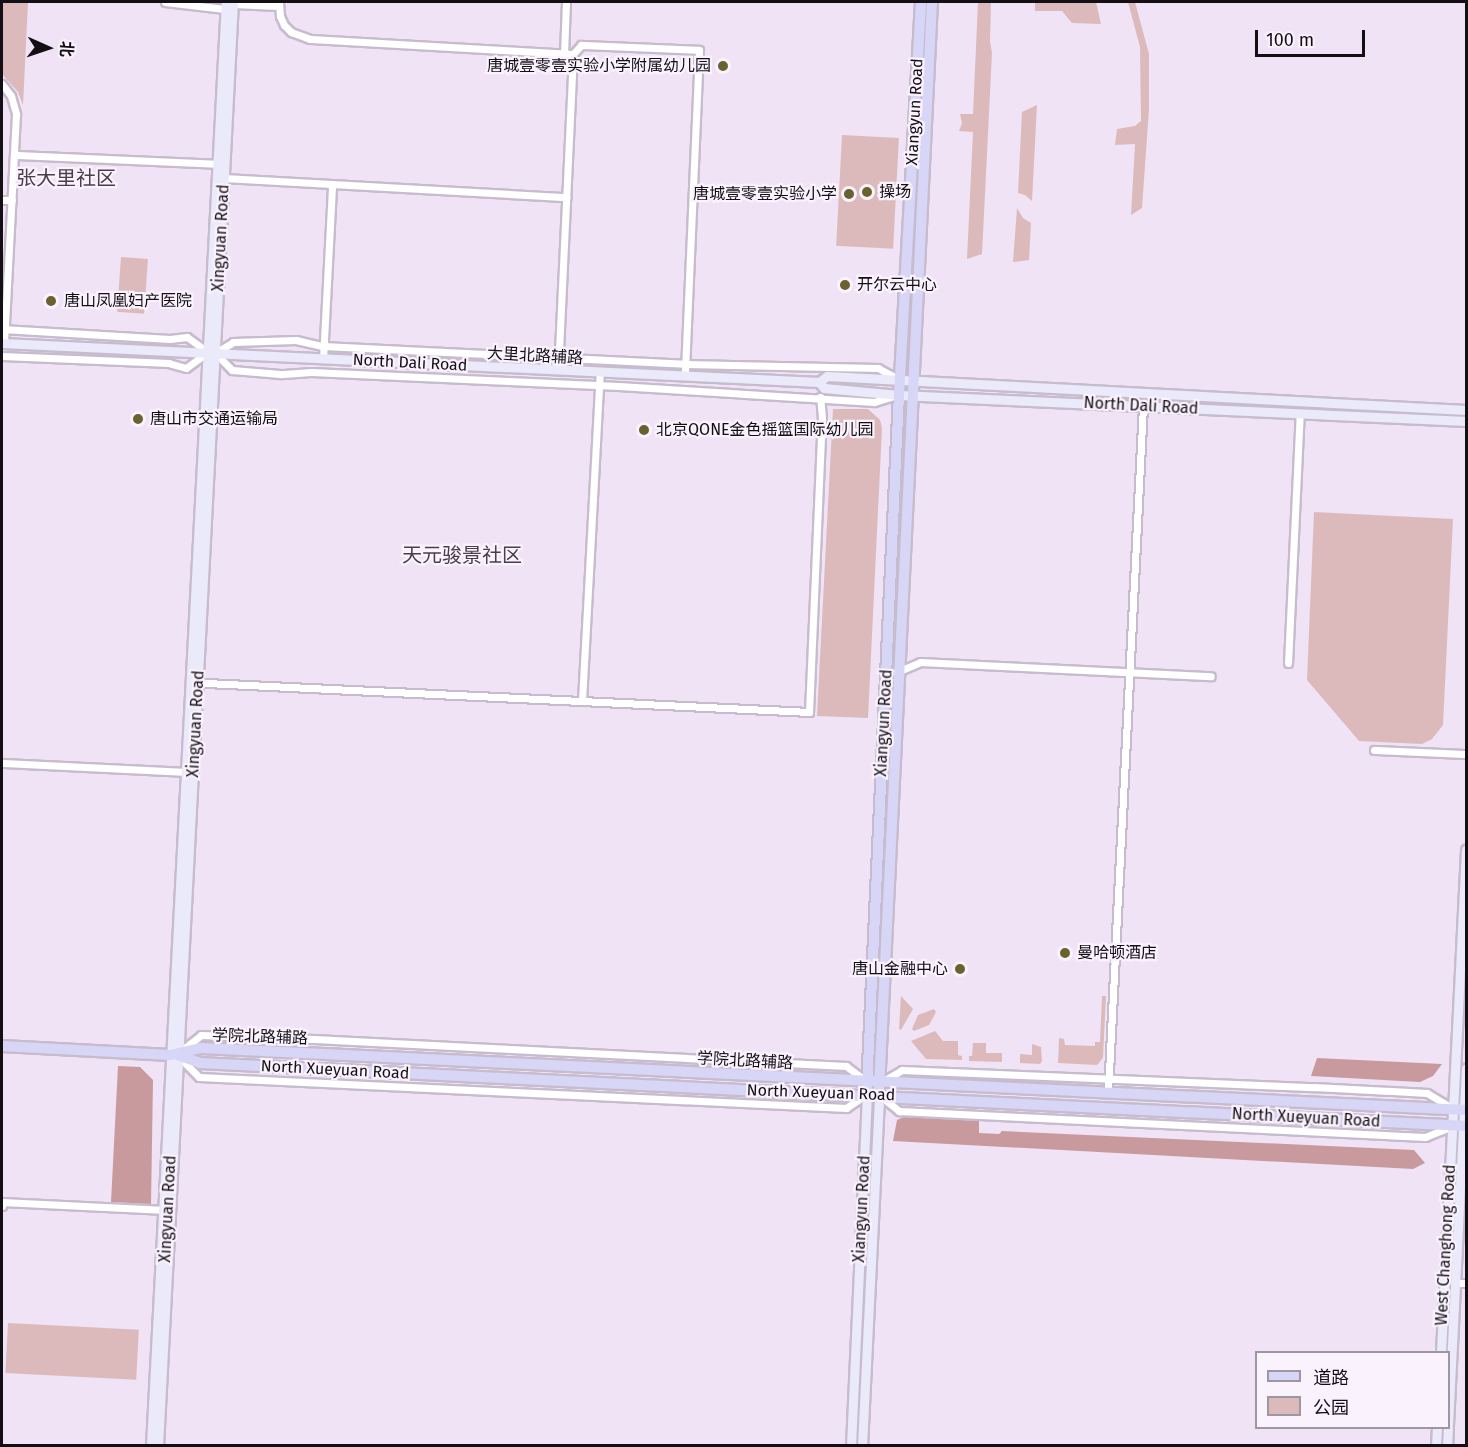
<!DOCTYPE html>
<meta charset="utf-8">
<style>
body{margin:0}
#map{position:relative;width:1468px;height:1447px;overflow:hidden;background:#efe3f5;font-family:"Fira Sans","Noto Sans SC",sans-serif}
div>[style]{position:absolute}
.green>*{inset:0;background:#dcbabc;transform-origin:0 0}
.forest>*{inset:0;background:#c89a9e}
.roads{filter:drop-shadow(2px 0 #c7bccd) drop-shadow(-2px 0 #c7bccd) drop-shadow(0 2px #c7bccd) drop-shadow(0 -2px #c7bccd)}
.street>*{height:7px;margin:-3.5px;padding:0 3.5px;transform-origin:3.5px;border-radius:3.5px;background:#fff}
.secondary>*{height:9px;margin:-4.5px;padding:0 4.5px;transform-origin:4.5px;border-radius:4.5px;background:#ebeafb}
.primary>*{height:10px;margin:-5px;padding:0 5px;transform-origin:5px;border-radius:5px;background:#d7d6f7}
.dots>*{width:16px;height:16px;translate:-50% -50%;box-sizing:border-box;border:3px solid #faf2fd;border-radius:50%}
span{translate:-50% -50%;white-space:nowrap;text-align:center;line-height:1.15;-webkit-text-stroke:4.5px #faf2fd;paint-order:stroke}
.poi-label{font-size:16px;color:#130f15}
.right{translate:-100% -50%;text-align:right}
.left{translate:0 -50%;text-align:left}
.street-label{font-size:16px;color:#130f15}
.quarter-label{font-size:20px;color:#483e4c}
.frame{position:absolute;inset:0;border:3px solid #130f15;pointer-events:none}
.legend{position:absolute;left:1255px;top:1351px;width:195px;height:78px;box-sizing:border-box;background:#faf2fd;border:2px solid #9e97a0;margin:0;padding:8px 10px;list-style:none;font-size:18px;color:#130f15}
.legend li{display:flex;align-items:center;gap:12px;height:30px}
.legend b{width:30px;border:2px solid #9e97a0}
.north{position:absolute;left:18px;top:18px;width:60px;height:60px;-webkit-text-stroke:4px #faf2fd;paint-order:stroke;rotate:93deg;font-size:16px;font-weight:700;line-height:24px;text-align:center;color:#130f15}
.north::after{content:'';display:block;margin:auto;width:21px;height:27px;background:#130f15;clip-path:polygon(50% 0,100% 100%,50% 72%,0 100%)}
.scale{position:absolute;left:1255px;top:30px;width:110px;height:27px;box-sizing:border-box;border:3px solid #130f15;border-top:0;padding-left:8px;font-size:18px;line-height:21px;white-space:nowrap;color:#130f15;-webkit-text-stroke:4px #faf2fd;paint-order:stroke}
</style>
<div id="map">
<div class="green">
<i style="clip-path:polygon(2px 2px,28px 2px,23px 105px,18px 92px,2px 74px)"></i>
<i style="clip-path:polygon(978px 2px,991px 2px,990px 41px,992px 53px,982px 254px,967px 259px,973px 132px,959px 131px,962px 123px,960px 114px,973px 114px)"></i>
<i style="clip-path:polygon(1035px 2px,1096px 2px,1101px 24px,1072px 23px,1062px 11px,1035px 11px)"></i>
<i style="clip-path:polygon(1128px 2px,1135px 2px,1149px 54px,1149px 109px,1142px 208px,1131px 215px,1135px 144px,1115px 145px,1117px 129px,1135px 126px,1141px 121px,1140px 47px)"></i>
<i style="clip-path:polygon(1037px 105px,1032px 201px,1025px 195px,1018px 193px,1022px 112px)"></i>
<i style="left:842px;top:135px;width:57px;height:111px;rotate:3deg"></i>
<i style="clip-path:polygon(1017px 208px,1023px 218px,1031px 223px,1029px 260px,1013px 262px)"></i>
<i style="left:121px;top:257px;width:27px;height:55px;rotate:4deg"></i>
<i style="clip-path:polygon(833px 409px,868px 409px,880px 420px,882px 428px,868px 718px,817px 716px)"></i>
<i style="clip-path:polygon(1314px 512px,1453px 519px,1443px 725px,1432px 739px,1422px 744px,1359px 741px,1307px 680px)"></i>
<i style="clip-path:polygon(901px 996px,913px 1009px,901px 1030px,899px 1029px)"></i>
<i style="clip-path:polygon(1102px 996px,1106px 996px,1103px 1058px,1097px 1065px,1058px 1063px,1059px 1038px,1064px 1039px,1065px 1045px,1095px 1046px,1095px 1042px,1100px 1042px)"></i>
<i style="clip-path:polygon(934px 1009px,936px 1012px,929px 1025px,914px 1031px,912px 1029px,918px 1015px)"></i>
<i style="clip-path:polygon(935px 1031px,943px 1041px,958px 1041px,958px 1055px,962px 1056px,962px 1060px,926px 1059px,911px 1041px)"></i>
<i style="clip-path:polygon(973px 1043px,986px 1043px,986px 1053px,1002px 1053px,1002px 1062px,969px 1061px,969px 1056px,972px 1056px)"></i>
<i style="clip-path:polygon(1032px 1044px,1041px 1047px,1042px 1061px,1040px 1064px,1020px 1063px,1020px 1054px,1032px 1055px)"></i>
<i style="left:8px;top:1323px;width:131px;height:50px;rotate:3deg"></i>
</div>
<div class="forest">
<i style="clip-path:polygon(1317px 1058px,1442px 1064px,1433px 1076px,1420px 1082px,1311px 1076px)"></i>
<i style="clip-path:polygon(118px 1066px,140px 1067px,153px 1080px,151px 1204px,111px 1202px)"></i>
<i style="clip-path:polygon(906px 1116px,979px 1120px,979px 1133px,999px 1134px,1002px 1131px,1414px 1150px,1425px 1163px,1413px 1169px,893px 1141px,897px 1120px)"></i>
</div>
<div class="roads">
<div class="street">
<i style="left:165px;top:2px;width:60px;rotate:6.7deg"></i>
<i style="left:279px;top:2px;width:14px;rotate:86deg"></i>
<i style="left:280px;top:16px;width:10px;rotate:66deg"></i>
<i style="left:284px;top:25px;width:10px;rotate:45deg"></i>
<i style="left:291px;top:32px;width:20px;rotate:20deg"></i>
<i style="left:310px;top:39px;width:263px;rotate:3.3deg"></i>
<i style="left:573px;top:54px;width:316px;rotate:92.7deg"></i>
<i style="left:233px;top:4px;width:45px;rotate:2.5deg"></i>
<i style="left:564px;top:54px;width:52px;rotate:-87.8deg"></i>
<i style="left:573px;top:54px;width:12px;rotate:-48deg"></i>
<i style="left:581px;top:45px;width:118px;rotate:2.4deg"></i>
<i style="left:699px;top:50px;width:326px;rotate:92.5deg"></i>
<i style="left:2px;top:84px;width:15px;rotate:53deg"></i>
<i style="left:11px;top:96px;width:19px;rotate:74deg"></i>
<i style="left:16px;top:114px;width:229px;rotate:93deg"></i>
<i style="left:15px;top:155px;width:203px;rotate:2.5deg"></i>
<i style="left:224px;top:178px;width:343px;rotate:3.2deg"></i>
<i style="left:2px;top:200px;width:10px"></i>
<i style="left:2px;top:329px;width:168px;rotate:3.4deg"></i>
<i style="left:170px;top:339px;width:17px;rotate:-7deg"></i>
<i style="left:187px;top:337px;width:26px;rotate:36deg"></i>
<i style="left:208px;top:352px;width:27px;rotate:144deg"></i>
<i style="left:186px;top:368px;width:18px;rotate:-164deg"></i>
<i style="left:169px;top:363px;width:167px;rotate:-177.6deg"></i>
<i style="left:323px;top:359px;width:174px;rotate:-87deg"></i>
<i style="left:894px;top:396px;width:21px;rotate:163deg"></i>
<i style="left:874px;top:402px;width:256px;rotate:-176.4deg"></i>
<i style="left:618px;top:386px;width:307px;rotate:-177.4deg"></i>
<i style="left:311px;top:372px;width:31px;rotate:176deg"></i>
<i style="left:280px;top:374px;width:48px;rotate:-175.2deg"></i>
<i style="left:232px;top:370px;width:24px;rotate:-135deg"></i>
<i style="left:215px;top:353px;width:21px;rotate:-31deg"></i>
<i style="left:233px;top:342px;width:63px;rotate:-1.8deg"></i>
<i style="left:296px;top:340px;width:28px;rotate:13deg"></i>
<i style="left:323px;top:346px;width:362px;rotate:2.8deg"></i>
<i style="left:685px;top:364px;width:193px;rotate:1.2deg"></i>
<i style="left:878px;top:368px;width:23px;rotate:29deg"></i>
<i style="left:1288px;top:663px;width:250px;rotate:-87.3deg"></i>
<i style="left:897px;top:672px;width:25px;rotate:-23deg"></i>
<i style="left:920px;top:662px;width:291px;rotate:2.8deg"></i>
<i style="left:206px;top:683px;width:604px;rotate:2.75deg"></i>
<i style="left:809px;top:712px;width:294px;rotate:-87.5deg"></i>
<i style="left:822px;top:418px;width:21px;rotate:-95deg"></i>
<i style="left:582px;top:701px;width:329px;rotate:-86.9deg"></i>
<i style="left:1374px;top:750px;width:92px;rotate:2.5deg"></i>
<i style="left:2px;top:763px;width:182px;rotate:2.8deg"></i>
<i style="left:182px;top:1050px;width:24px;rotate:-38deg"></i>
<i style="left:201px;top:1035px;width:113px;rotate:2deg"></i>
<i style="left:314px;top:1039px;width:533px;rotate:2.91deg"></i>
<i style="left:846px;top:1066px;width:21px;rotate:37deg"></i>
<i style="left:181px;top:1059px;width:25px;rotate:45deg"></i>
<i style="left:199px;top:1077px;width:648px;rotate:2.74deg"></i>
<i style="left:846px;top:1108px;width:22px;rotate:-34deg"></i>
<i style="left:883px;top:1081px;width:22px;rotate:-30deg"></i>
<i style="left:902px;top:1070px;width:412px;rotate:2.4deg"></i>
<i style="left:1314px;top:1087px;width:113px;rotate:3deg"></i>
<i style="left:1427px;top:1093px;width:29px;rotate:31deg"></i>
<i style="left:1108px;top:1092px;width:687px;rotate:-87.08deg"></i>
<i style="left:883px;top:1098px;width:21px;rotate:39deg"></i>
<i style="left:899px;top:1111px;width:527px;rotate:2.83deg"></i>
<i style="left:1425px;top:1137px;width:27px;rotate:-22deg"></i>
<i style="left:2px;top:1206px;width:4px;rotate:-90deg"></i>
<i style="left:2px;top:1202px;width:164px;rotate:2.8deg"></i>
<i style="left:1456px;top:1283px;width:10px"></i>
</div>
<div class="secondary">
<i style="left:2px;top:343px;width:818px;rotate:2.73deg"></i>
<i style="left:819px;top:382px;width:10px;rotate:-37deg"></i>
<i style="left:827px;top:376px;width:640px;rotate:3.05deg"></i>
<i style="left:819px;top:382px;width:8px;rotate:50deg"></i>
<i style="left:824px;top:388px;width:75px;rotate:5.3deg"></i>
<i style="left:899px;top:395px;width:568px;rotate:2.63deg"></i>
<i style="left:1441px;top:1352px;width:503px;rotate:-87.15deg"></i>
<i style="left:1448px;top:1424px;width:356px;rotate:-87.1deg"></i>
<i style="left:151px;top:1446px;width:1446px;rotate:-87.03deg"></i>
<i style="left:158px;top:1446px;width:1446px;rotate:-87.03deg"></i>
<i style="left:851px;top:1446px;width:351px;rotate:-87.4deg"></i>
<i style="left:862px;top:1446px;width:351px;rotate:-87.2deg"></i>
<i style="left:1436px;top:1446px;width:18px;rotate:-87deg"></i>
<i style="left:1447px;top:1446px;width:18px;rotate:-87deg"></i>
</div>
<div class="primary">
<i style="left:2px;top:1046px;width:168px;rotate:3.1deg"></i>
<i style="left:170px;top:1055px;width:32px;rotate:-13deg"></i>
<i style="left:201px;top:1048px;width:1267px;rotate:2.81deg"></i>
<i style="left:177px;top:1055px;width:24px;rotate:19deg"></i>
<i style="left:200px;top:1063px;width:1268px;rotate:2.85deg"></i>
<i style="left:867px;top:1088px;width:694px;rotate:-87.36deg"></i>
<i style="left:899px;top:395px;width:394px;rotate:-86.8deg"></i>
<i style="left:879px;top:1089px;width:1088px;rotate:-87.21deg"></i>
</div>
</div>
<div class="dots">
<i style="left:723px;top:66px;background:#69612e"></i>
<i style="left:867px;top:192px;background:#69612e"></i>
<i style="left:849px;top:194px;background:#69612e"></i>
<i style="left:845px;top:285px;background:#69612e"></i>
<i style="left:51px;top:301px;background:#69612e"></i>
<i style="left:138px;top:419px;background:#69612e"></i>
<i style="left:644px;top:430px;background:#69612e"></i>
<i style="left:1065px;top:953px;background:#69612e"></i>
<i style="left:960px;top:969px;background:#69612e"></i>
</div>
<div class="poi-label">
<span class="right" style="left:711px;top:66px">唐城壹零壹实验小学附属幼儿园</span>
<span class="left" style="left:879px;top:192px">操场</span>
<span class="right" style="left:837px;top:194px">唐城壹零壹实验小学</span>
<span class="left" style="left:857px;top:285px">开尔云中心</span>
<span class="left" style="left:64px;top:301px">唐山凤凰妇产医院</span>
<span class="left" style="left:150px;top:419px">唐山市交通运输局</span>
<span class="left" style="left:656px;top:430px">北京QONE金色摇篮国际幼儿园</span>
<span class="left" style="left:1077px;top:953px">曼哈顿酒店</span>
<span class="right" style="left:948px;top:969px">唐山金融中心</span>
</div>
<div class="street-label">
<span style="left:915px;top:112px;rotate:-87deg">Xiangyun Road</span>
<span style="left:221px;top:238px;rotate:-87deg">Xingyuan Road</span>
<span style="left:535px;top:356px;rotate:3deg">大里北路辅路</span>
<span style="left:410px;top:363px;rotate:3deg">North Dali Road</span>
<span style="left:1141px;top:406px;rotate:3deg">North Dali Road</span>
<span style="left:884px;top:723px;rotate:-87deg">Xiangyun Road</span>
<span style="left:196px;top:724px;rotate:-87deg">Xingyuan Road</span>
<span style="left:260px;top:1037px;rotate:2deg">学院北路辅路</span>
<span style="left:745px;top:1061px;rotate:3deg">学院北路辅路</span>
<span style="left:335px;top:1070px;rotate:3deg">North Xueyuan Road</span>
<span style="left:821px;top:1093px;rotate:2deg">North Xueyuan Road</span>
<span style="left:1306px;top:1118px;rotate:3deg">North Xueyuan Road</span>
<span style="left:168px;top:1209px;rotate:-87deg">Xingyuan Road</span>
<span style="left:862px;top:1209px;rotate:-87deg">Xiangyun Road</span>
<span style="left:1446px;top:1245px;rotate:-87deg">West Changhong Road</span>
</div>
<div class="quarter-label">
<span style="left:66px;top:178px">张大里社区</span>
<span style="left:462px;top:555px">天元骏景社区</span>
</div>
<div class="frame"></div>
<ul class="legend">
<li><b style="height:8px;background:#d7d6f7"></b>道路</li>
<li><b style="height:16px;background:#dcbabc"></b>公园</li>
</ul>
<div class="north">北</div>
<div class="scale">100 m</div>
</div>
